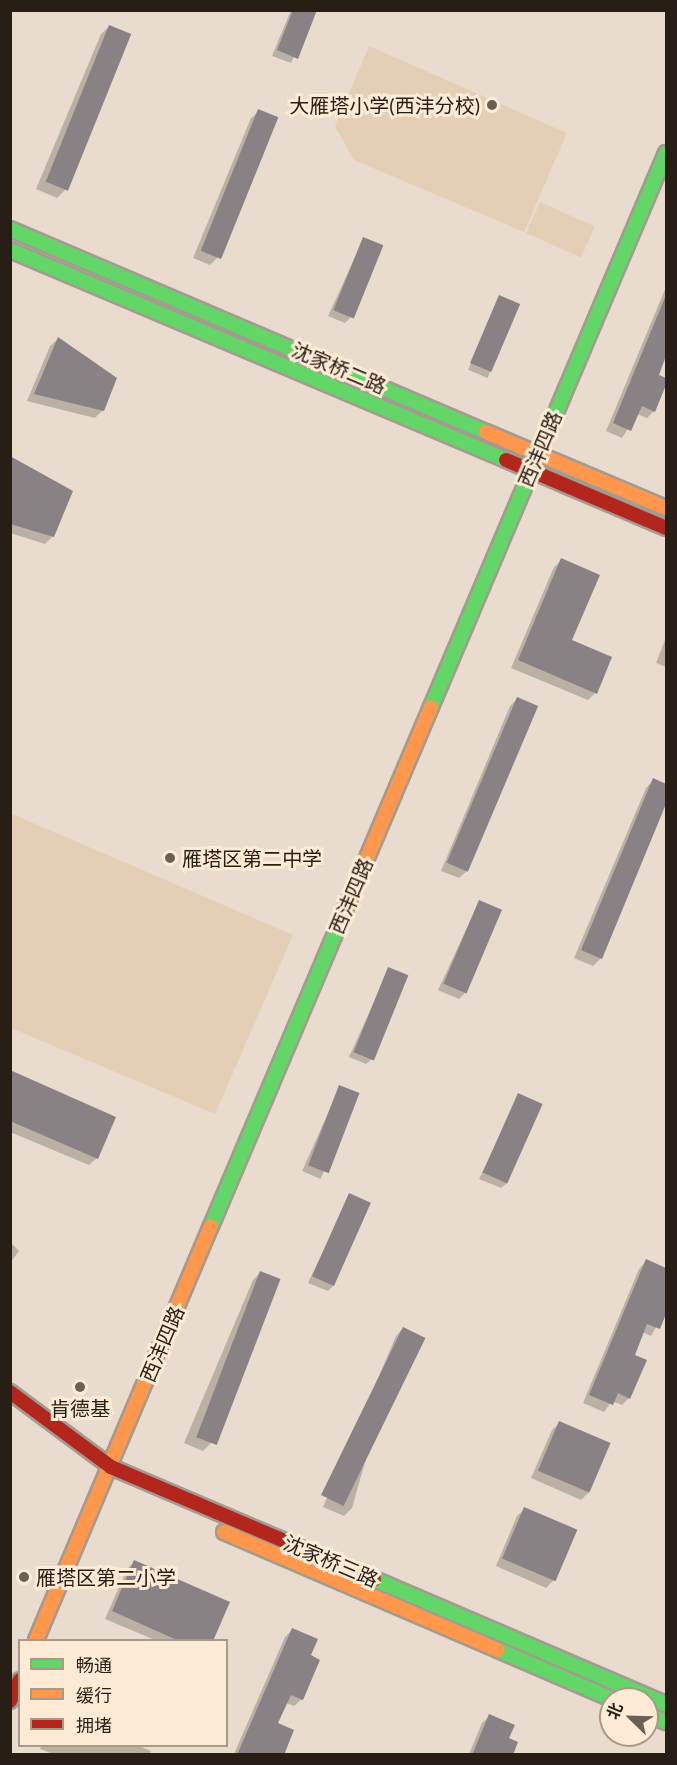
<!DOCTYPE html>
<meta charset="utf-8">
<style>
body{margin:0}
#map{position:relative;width:677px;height:1765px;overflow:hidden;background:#e9dcce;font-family:Lato,"Noto Sans SC",sans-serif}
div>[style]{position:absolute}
.green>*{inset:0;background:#e4ceb6;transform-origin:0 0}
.shadow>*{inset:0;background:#0003;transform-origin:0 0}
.building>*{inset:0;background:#898285;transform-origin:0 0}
.roads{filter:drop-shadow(2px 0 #a49b90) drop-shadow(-2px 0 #a49b90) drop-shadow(0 2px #a49b90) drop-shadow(0 -2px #a49b90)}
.fast>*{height:14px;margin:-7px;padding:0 7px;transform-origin:7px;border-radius:7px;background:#63d668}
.slow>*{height:14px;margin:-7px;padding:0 7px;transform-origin:7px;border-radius:7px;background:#ff974d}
.jam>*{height:14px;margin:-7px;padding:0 7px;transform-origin:7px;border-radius:7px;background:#b3261e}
.dots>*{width:16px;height:16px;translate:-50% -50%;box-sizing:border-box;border:3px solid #feebd6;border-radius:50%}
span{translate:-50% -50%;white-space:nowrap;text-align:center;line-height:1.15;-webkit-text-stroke:6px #feebd6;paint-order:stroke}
.poi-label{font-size:20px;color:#271e15}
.right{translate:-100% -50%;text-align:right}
.left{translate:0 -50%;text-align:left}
.street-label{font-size:20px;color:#271e15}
.frame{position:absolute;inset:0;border:12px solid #271e15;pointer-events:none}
.legend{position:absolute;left:18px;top:1639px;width:210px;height:108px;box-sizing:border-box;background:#feebd6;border:2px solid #a89989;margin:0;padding:8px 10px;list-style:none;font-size:18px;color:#271e15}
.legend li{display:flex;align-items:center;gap:12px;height:30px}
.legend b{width:30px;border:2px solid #a89989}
.north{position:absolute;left:599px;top:1687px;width:60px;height:60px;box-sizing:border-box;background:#feebd6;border:2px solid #a89989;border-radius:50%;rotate:293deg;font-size:16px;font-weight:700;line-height:24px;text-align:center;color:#271e15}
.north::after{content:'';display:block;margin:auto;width:21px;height:27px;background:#6b6056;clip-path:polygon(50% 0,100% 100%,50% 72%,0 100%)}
</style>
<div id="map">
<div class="green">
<i style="clip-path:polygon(369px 46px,567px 133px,524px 232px,354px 160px,335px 126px)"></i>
<i style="left:540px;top:202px;width:60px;height:34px;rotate:24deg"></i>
<i style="clip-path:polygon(10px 813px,293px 935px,215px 1114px,11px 1028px)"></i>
</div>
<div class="shadow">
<i style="clip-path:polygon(291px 10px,315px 10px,291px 63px,272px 56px)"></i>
<i style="clip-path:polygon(109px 27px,65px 190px,57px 198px,36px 189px,101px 34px)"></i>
<i style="clip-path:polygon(259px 111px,218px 257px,210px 265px,193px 258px,251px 118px)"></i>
<i style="clip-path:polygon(364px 238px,351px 317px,345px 323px,328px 316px)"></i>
<i style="clip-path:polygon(666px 287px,666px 352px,657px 375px,666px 382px,654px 411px,647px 418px,637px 414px,622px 438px,606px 431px)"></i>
<i style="left:499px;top:297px;width:21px;height:79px;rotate:23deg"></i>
<i style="clip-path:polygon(58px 339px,103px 410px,95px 418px,27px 401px,50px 346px)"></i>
<i style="clip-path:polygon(10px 459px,53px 536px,45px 544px,10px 533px)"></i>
<i style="clip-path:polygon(562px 560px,571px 641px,595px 693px,588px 700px,511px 668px,554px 567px)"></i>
<i style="clip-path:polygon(666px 637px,666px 667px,656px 663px)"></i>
<i style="clip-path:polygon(517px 699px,467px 871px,459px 878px,441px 871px,510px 706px)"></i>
<i style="clip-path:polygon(653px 780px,666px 786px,666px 801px,601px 958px,593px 966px,574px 958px,646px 788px)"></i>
<i style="clip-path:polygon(479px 902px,465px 993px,459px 999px,438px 990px)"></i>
<i style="clip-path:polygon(389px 969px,372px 1059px,366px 1064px,349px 1057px)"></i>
<i style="clip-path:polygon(10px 1074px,97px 1158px,89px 1165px,10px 1132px)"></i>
<i style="left:340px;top:1086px;width:20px;height:93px;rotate:24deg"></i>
<i style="clip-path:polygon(519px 1095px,507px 1183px,501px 1188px,479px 1179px)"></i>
<i style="clip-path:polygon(350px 1195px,333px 1286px,328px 1291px,308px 1283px)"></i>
<i style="clip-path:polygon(10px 1242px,19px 1251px,10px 1263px)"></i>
<i style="clip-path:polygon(646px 1261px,666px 1269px,663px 1287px,666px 1289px,666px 1310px,651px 1336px,642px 1332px,633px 1355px,629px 1398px,622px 1405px,612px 1401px,604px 1412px,583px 1403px,639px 1269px)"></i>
<i style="clip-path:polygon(260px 1273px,211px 1443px,203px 1451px,184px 1443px,253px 1280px)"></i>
<i style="clip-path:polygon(403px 1328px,352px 1508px,344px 1516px,323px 1507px,396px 1336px)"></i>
<i style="clip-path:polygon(560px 1423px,589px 1492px,581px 1500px,531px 1478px,552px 1430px)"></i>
<i style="clip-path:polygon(525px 1509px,554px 1580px,546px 1588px,496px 1566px,517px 1516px)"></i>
<i style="clip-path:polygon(134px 1562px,211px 1640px,155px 1640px,105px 1619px,127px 1569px)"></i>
<i style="clip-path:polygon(292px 1630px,309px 1656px,302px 1699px,294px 1706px,286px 1703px,276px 1724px,282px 1754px,234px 1754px,285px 1637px)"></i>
<i style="clip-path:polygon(490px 1716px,507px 1739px,511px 1754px,469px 1754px,482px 1723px)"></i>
<i style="clip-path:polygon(42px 1746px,139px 1746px,151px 1751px,150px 1754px,53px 1754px,40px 1749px)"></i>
</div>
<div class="building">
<i style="clip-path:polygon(293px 10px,317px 10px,298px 59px,277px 50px)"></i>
<i style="left:109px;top:25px;width:24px;height:169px;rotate:22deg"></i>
<i style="left:258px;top:109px;width:22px;height:153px;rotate:22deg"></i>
<i style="left:363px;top:237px;width:22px;height:79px;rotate:22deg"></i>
<i style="left:499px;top:295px;width:23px;height:74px;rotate:23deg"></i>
<i style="clip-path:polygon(666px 295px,666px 356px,659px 375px,666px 378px,666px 385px,655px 412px,642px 406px,631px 431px,613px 423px)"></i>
<i style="clip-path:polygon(58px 337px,117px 378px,104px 411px,34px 394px)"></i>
<i style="clip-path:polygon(10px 456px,73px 491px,54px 537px,10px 524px)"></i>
<i style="clip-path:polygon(561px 558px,600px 575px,572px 640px,612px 657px,597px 694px,518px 660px)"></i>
<i style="left:517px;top:697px;width:23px;height:180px;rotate:23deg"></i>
<i style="clip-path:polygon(653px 778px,666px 784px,666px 804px,602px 959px,581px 950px)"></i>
<i style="left:479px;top:900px;width:25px;height:91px;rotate:23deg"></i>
<i style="left:388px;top:967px;width:22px;height:92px;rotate:22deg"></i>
<i style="clip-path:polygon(10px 1070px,116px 1117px,98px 1159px,10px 1121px)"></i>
<i style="left:339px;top:1085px;width:22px;height:86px;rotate:21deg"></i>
<i style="left:518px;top:1093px;width:27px;height:87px;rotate:24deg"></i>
<i style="left:349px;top:1193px;width:24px;height:91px;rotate:24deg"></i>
<i style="clip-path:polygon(646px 1259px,666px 1268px,666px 1314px,660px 1329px,647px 1324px,635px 1355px,647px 1360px,630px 1399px,618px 1393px,613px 1405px,589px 1395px)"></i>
<i style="left:260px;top:1271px;width:22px;height:178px;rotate:21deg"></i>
<i style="left:403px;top:1327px;width:25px;height:187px;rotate:26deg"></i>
<i style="left:559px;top:1421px;width:56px;height:54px;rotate:23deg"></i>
<i style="left:524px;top:1507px;width:58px;height:56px;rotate:23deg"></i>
<i style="clip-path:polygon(134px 1560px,230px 1602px,213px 1641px,179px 1641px,112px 1611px)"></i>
<i style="clip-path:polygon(292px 1628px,318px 1639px,311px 1655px,320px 1660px,303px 1700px,291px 1695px,278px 1723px,294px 1730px,284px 1755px,237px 1755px)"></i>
<i style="clip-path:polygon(489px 1714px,515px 1725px,509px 1738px,518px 1742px,513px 1755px,472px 1755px)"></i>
</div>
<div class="roads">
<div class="fast">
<i style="left:10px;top:229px;width:517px;rotate:23.1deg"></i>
<i style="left:10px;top:250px;width:539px;rotate:22.95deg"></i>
<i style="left:431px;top:707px;width:602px;rotate:-67.01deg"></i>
<i style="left:211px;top:1226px;width:333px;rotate:-67deg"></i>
<i style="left:374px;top:1579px;width:318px;rotate:23.2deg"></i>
<i style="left:498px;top:1650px;width:124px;rotate:23.3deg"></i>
<i style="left:647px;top:1714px;width:21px;rotate:23deg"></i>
</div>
<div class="slow">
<i style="left:486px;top:432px;width:195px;rotate:22.9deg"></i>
<i style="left:341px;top:919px;width:230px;rotate:-67deg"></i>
<i style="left:224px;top:1532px;width:298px;rotate:23.3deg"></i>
<i style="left:36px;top:1640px;width:449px;rotate:-67.1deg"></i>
</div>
<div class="jam">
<i style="left:506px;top:460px;width:174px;rotate:23deg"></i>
<i style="left:10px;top:1392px;width:126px;rotate:36.6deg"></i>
<i style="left:111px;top:1467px;width:286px;rotate:23.1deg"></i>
<i style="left:10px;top:1701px;width:23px;rotate:-65deg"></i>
</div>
</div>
<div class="dots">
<i style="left:492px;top:105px;background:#6b6056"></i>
<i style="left:170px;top:858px;background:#6b6056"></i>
<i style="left:80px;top:1387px;background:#6b6056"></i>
<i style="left:24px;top:1577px;background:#6b6056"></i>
</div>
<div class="poi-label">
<span class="right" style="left:480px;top:105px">大雁塔小学(西沣分校)</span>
<span class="left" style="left:182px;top:858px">雁塔区第二中学</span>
<span style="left:80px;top:1408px">肯德基</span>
<span class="left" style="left:36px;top:1577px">雁塔区第二小学</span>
</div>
<div class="street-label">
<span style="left:339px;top:368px;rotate:23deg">沈家桥二路</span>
<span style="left:540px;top:449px;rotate:-67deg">西沣四路</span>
<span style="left:351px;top:896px;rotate:-67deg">西沣四路</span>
<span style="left:162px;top:1344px;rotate:-67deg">西沣四路</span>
<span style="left:331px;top:1561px;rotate:23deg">沈家桥三路</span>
</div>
<div class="frame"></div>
<ul class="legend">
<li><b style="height:8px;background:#63d668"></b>畅通</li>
<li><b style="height:8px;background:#ff974d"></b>缓行</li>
<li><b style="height:8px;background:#b3261e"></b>拥堵</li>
</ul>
<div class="north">北</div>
</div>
